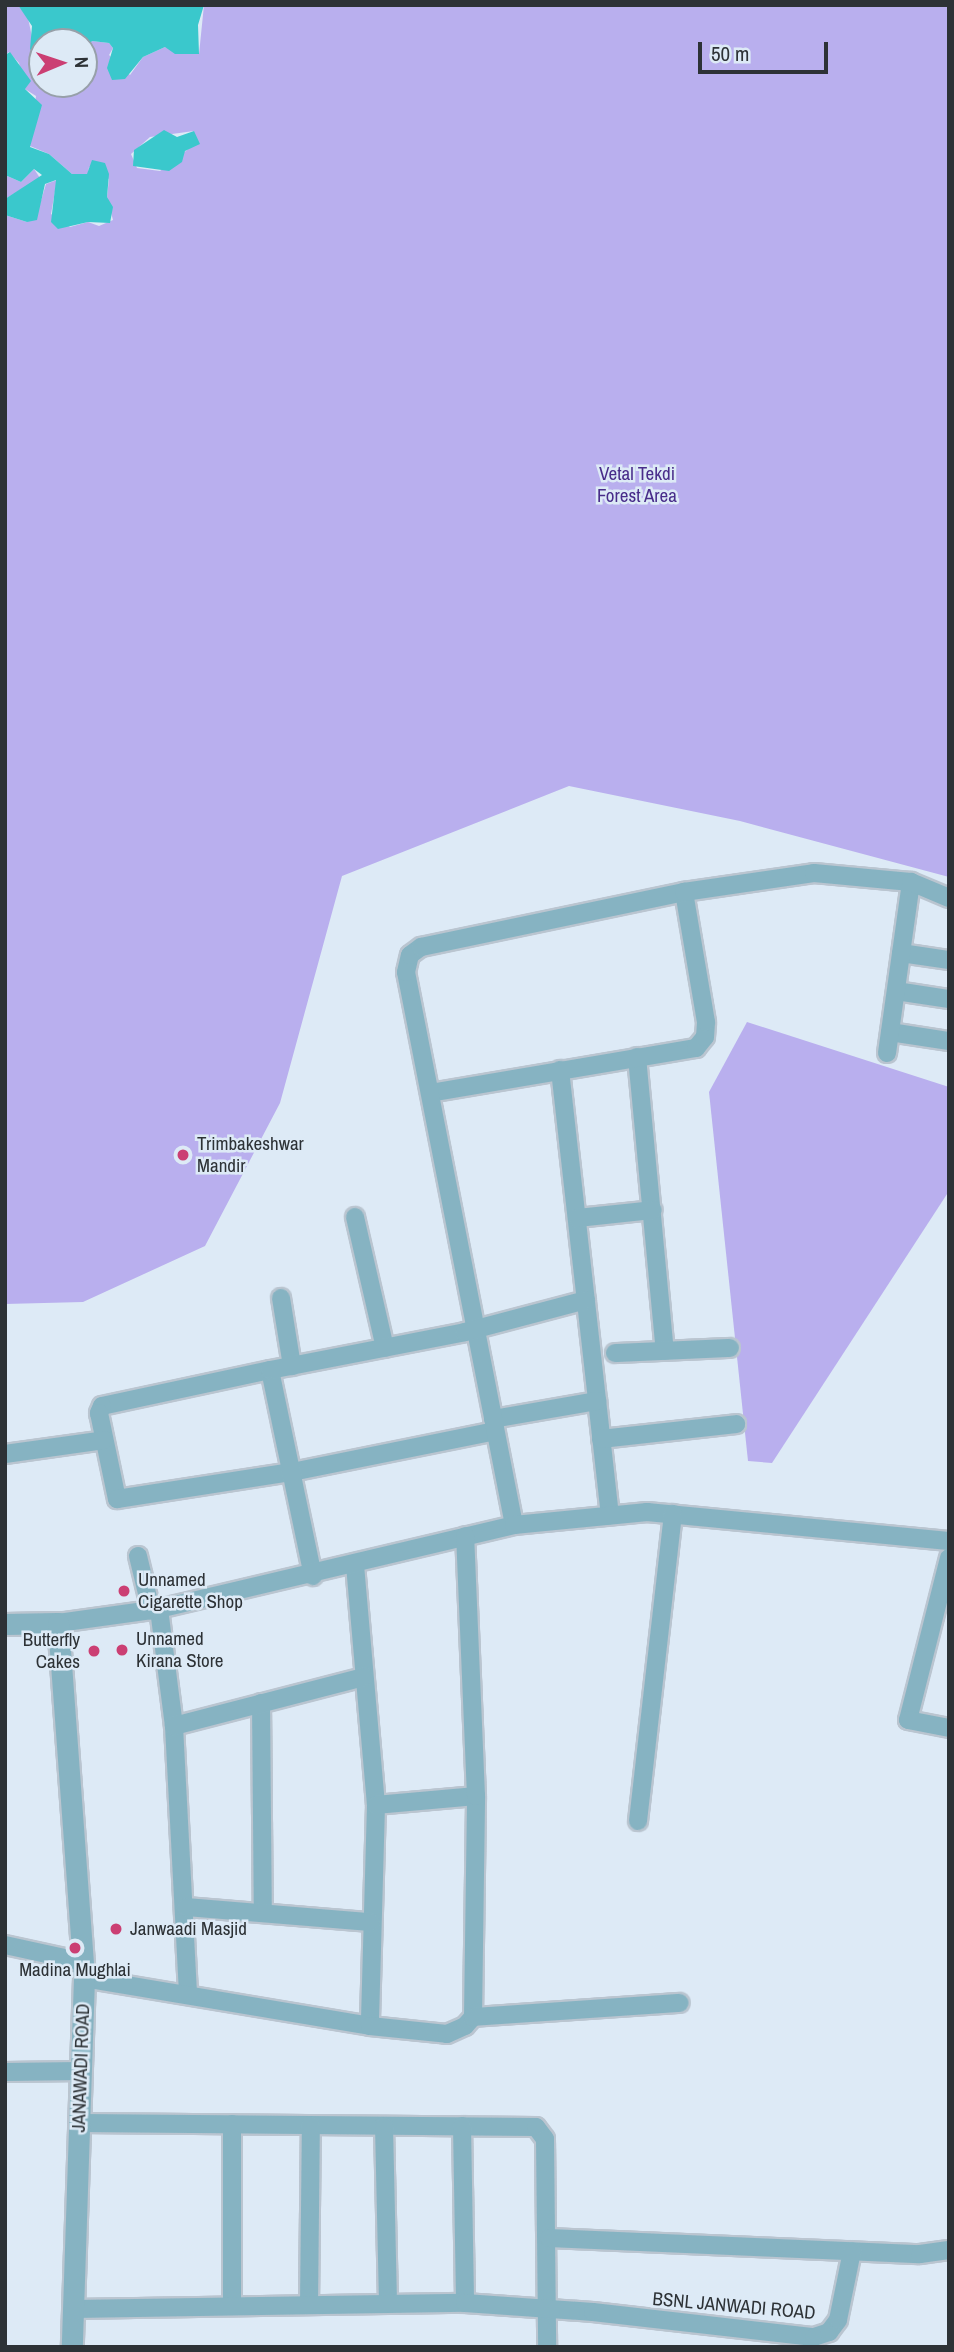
<!DOCTYPE html>
<style>
body{margin:0}
#map{position:relative;width:954px;height:2352px;overflow:hidden;background:#ddeaf6;font-family:"Archivo Narrow",sans-serif}
div>[style]{position:absolute}
.green>*{inset:0;background:#b9afee}
.water>*{inset:0;background:#3ac8cc}
.roads{filter:drop-shadow(2px 0 #bac5d0) drop-shadow(-2px 0 #bac5d0) drop-shadow(0 2px #bac5d0) drop-shadow(0 -2px #bac5d0)}
.minor>*{height:18px;margin:-9px;padding:0 9px;transform-origin:9px;border-radius:9px;background:#86b3c2}
.tertiary>*{height:21px;margin:-10.5px;padding:0 10.5px;transform-origin:10.5px;border-radius:10.5px;background:#86b3c2}
.dots>*{width:19px;height:19px;translate:-50% -50%;box-sizing:border-box;border:4px solid #ddeaf6;border-radius:50%}
span{translate:-50% -50%;white-space:nowrap;text-align:center;line-height:1.15;-webkit-text-stroke:5px #ddeaf6;paint-order:stroke}
.park-label{font-size:19px;color:#482d8a}
.poi-label{font-size:19px;color:#2d3236}
.left{translate:0 -50%;text-align:left}
.right{translate:-100% -50%;text-align:right}
.street-label{font-size:19px;color:#2d3236}
.frame{position:absolute;inset:0;border:7px solid #2d3236;pointer-events:none}
.north{position:absolute;left:28px;top:28px;width:70px;height:70px;box-sizing:border-box;background:#ddeaf6;border:2px solid #97a0a9;border-radius:50%;rotate:88deg;font-size:19px;font-weight:700;line-height:28px;text-align:center;color:#2d3236}
.north::after{content:'';display:block;margin:auto;width:24px;height:32px;background:#cb3f73;clip-path:polygon(50% 0,100% 100%,50% 72%,0 100%)}
.scale{position:absolute;left:698px;top:42px;width:130px;height:32px;box-sizing:border-box;border:4px solid #2d3236;border-top:0;padding-left:9px;font-size:21px;line-height:24px;white-space:nowrap;color:#2d3236;-webkit-text-stroke:5px #ddeaf6;paint-order:stroke}
</style>
<div id="map">
<div class="green">
<i style="clip-path:polygon(evenodd,5px 5px,18px 5px,28px 18px,42px 84px,84px 84px,84px 52px,92px 41px,109px 43px,113px 48px,109px 55px,130px 75px,143px 57px,165px 47px,199px 54px,204px 5px,949px 5px,949px 877px,740px 821px,569px 786px,342px 876px,280px 1103px,205px 1246px,83px 1302px,5px 1304px,5px 215px,27px 222px,40px 204px,46px 184px,57px 180px,51px 214px,70px 227px,88px 222px,99px 226px,113px 220px,107px 197px,109px 179px,89px 167px,88px 174px,72px 174px,49px 154px,30px 146px,36px 96px,25px 89px,19px 63px,9px 52px,5px 55px,5px 5px,194px 131px,191px 147px,160px 171px,137px 168px,131px 154px,150px 137px,194px 131px)"></i>
<i style="clip-path:polygon(34px 169px,40px 178px,5px 199px,5px 175px,21px 182px)"></i>
<i style="clip-path:polygon(747px 1022px,949px 1087px,949px 1191px,772px 1463px,748px 1461px,709px 1092px)"></i>
</div>
<div class="water">
<i style="clip-path:polygon(18px 5px,204px 5px,198px 25px,199px 54px,175px 54px,165px 47px,143px 57px,125px 79px,112px 80px,107px 68px,113px 48px,109px 43px,92px 41px,84px 52px,84px 42px,42px 42px,42px 70px,30px 49px,32px 26px)"></i>
<i style="clip-path:polygon(10px 52px,31px 81px,25px 89px,42px 105px,30px 147px,49px 154px,72px 174px,87px 174px,92px 160px,105px 163px,109px 174px,107px 197px,113px 207px,110px 223px,88px 222px,58px 229px,51px 222px,56px 180px,45px 184px,37px 220px,27px 222px,5px 215px,5px 199px,42px 175px,34px 169px,21px 182px,5px 175px,5px 55px)"></i>
<i style="clip-path:polygon(164px 130px,177px 137px,194px 131px,200px 144px,185px 151px,182px 162px,169px 171px,133px 166px,134px 150px)"></i>
</div>
<div class="roads">
<div class="minor">
<i style="left:901px;top:953px;width:49px;rotate:8.3deg"></i>
<i style="left:896px;top:991px;width:54px;rotate:8.6deg"></i>
<i style="left:890px;top:1032px;width:60px;rotate:8.7deg"></i>
<i style="left:887px;top:1053px;width:173px;rotate:-82deg"></i>
<i style="left:637px;top:1057px;width:295px;rotate:84.6deg"></i>
<i style="left:560px;top:1070px;width:448px;rotate:83.6deg"></i>
<i style="left:430px;top:1093px;width:270px;rotate:-9.6deg"></i>
<i style="left:696px;top:1048px;width:14px;rotate:-51deg"></i>
<i style="left:705px;top:1037px;width:15px;rotate:-86deg"></i>
<i style="left:706px;top:1022px;width:132px;rotate:-99.6deg"></i>
<i style="left:355px;top:1217px;width:134px;rotate:77.1deg"></i>
<i style="left:577px;top:1218px;width:76px;rotate:-6deg"></i>
<i style="left:281px;top:1298px;width:69px;rotate:80.8deg"></i>
<i style="left:615px;top:1353px;width:115px;rotate:-2.5deg"></i>
<i style="left:270px;top:1370px;width:172px;rotate:167.9deg"></i>
<i style="left:102px;top:1406px;width:8px;rotate:113deg"></i>
<i style="left:99px;top:1413px;width:88px;rotate:78.2deg"></i>
<i style="left:117px;top:1499px;width:177px;rotate:-8.8deg"></i>
<i style="left:292px;top:1472px;width:207px;rotate:-11.4deg"></i>
<i style="left:493px;top:1419px;width:106px;rotate:-9.8deg"></i>
<i style="left:601px;top:1439px;width:136px;rotate:-6.3deg"></i>
<i style="left:5px;top:1454px;width:100px;rotate:-8deg"></i>
<i style="left:514px;top:1525px;width:563px;rotate:-101.05deg"></i>
<i style="left:406px;top:972px;width:17px;rotate:-77deg"></i>
<i style="left:410px;top:955px;width:14px;rotate:-36deg"></i>
<i style="left:421px;top:947px;width:269px;rotate:-11.8deg"></i>
<i style="left:684px;top:892px;width:131px;rotate:-8.3deg"></i>
<i style="left:814px;top:873px;width:97px;rotate:5.3deg"></i>
<i style="left:911px;top:882px;width:41px;rotate:22.8deg"></i>
<i style="left:138px;top:1556px;width:56px;rotate:76.5deg"></i>
<i style="left:949px;top:1558px;width:167px;rotate:104.2deg"></i>
<i style="left:908px;top:1720px;width:42px;rotate:11deg"></i>
<i style="left:355px;top:1565px;width:241px;rotate:85deg"></i>
<i style="left:376px;top:1805px;width:221px;rotate:91.6deg"></i>
<i style="left:313px;top:1576px;width:210px;rotate:-101.8deg"></i>
<i style="left:270px;top:1370px;width:199px;rotate:-11deg"></i>
<i style="left:465px;top:1332px;width:125px;rotate:-14.8deg"></i>
<i style="left:159px;top:1609px;width:118px;rotate:82.7deg"></i>
<i style="left:174px;top:1726px;width:269px;rotate:87deg"></i>
<i style="left:58px;top:1623px;width:102px;rotate:-7.9deg"></i>
<i style="left:159px;top:1609px;width:365px;rotate:-13.3deg"></i>
<i style="left:514px;top:1525px;width:134px;rotate:-5.6deg"></i>
<i style="left:647px;top:1512px;width:303px;rotate:5.5deg"></i>
<i style="left:261px;top:1703px;width:210px;rotate:89.5deg"></i>
<i style="left:174px;top:1726px;width:196px;rotate:-14.5deg"></i>
<i style="left:376px;top:1805px;width:100px;rotate:-5.1deg"></i>
<i style="left:638px;top:1821px;width:309px;rotate:-83.5deg"></i>
<i style="left:186px;top:1907px;width:185px;rotate:4.7deg"></i>
<i style="left:5px;top:1945px;width:80px;rotate:12.3deg"></i>
<i style="left:84px;top:1978px;width:290px;rotate:9.5deg"></i>
<i style="left:370px;top:2026px;width:77px;rotate:5.9deg"></i>
<i style="left:447px;top:2034px;width:20px;rotate:-24deg"></i>
<i style="left:465px;top:2026px;width:12px;rotate:-48deg"></i>
<i style="left:473px;top:2017px;width:221px;rotate:-89.2deg"></i>
<i style="left:476px;top:1796px;width:260px;rotate:-92.4deg"></i>
<i style="left:473px;top:2017px;width:207px;rotate:-3.9deg"></i>
<i style="left:5px;top:2072px;width:76px;rotate:-0.8deg"></i>
<i style="left:79px;top:2123px;width:457px;rotate:0.5deg"></i>
<i style="left:536px;top:2127px;width:15px;rotate:53deg"></i>
<i style="left:545px;top:2139px;width:208px;rotate:89.4deg"></i>
<i style="left:232px;top:2124px;width:182px;rotate:90deg"></i>
<i style="left:384px;top:2126px;width:178px;rotate:88.7deg"></i>
<i style="left:462px;top:2126px;width:177px;rotate:89deg"></i>
<i style="left:549px;top:2238px;width:371px;rotate:2.5deg"></i>
<i style="left:920px;top:2254px;width:29px;rotate:-8deg"></i>
<i style="left:309px;top:2305px;width:180px;rotate:-89.4deg"></i>
<i style="left:73px;top:2309px;width:392px;rotate:-0.9deg"></i>
<i style="left:465px;top:2303px;width:128px;rotate:4deg"></i>
<i style="left:593px;top:2312px;width:222px;rotate:6.5deg"></i>
<i style="left:814px;top:2337px;width:16px;rotate:-18deg"></i>
<i style="left:829px;top:2332px;width:15px;rotate:-53deg"></i>
<i style="left:838px;top:2320px;width:70px;rotate:-78.5deg"></i>
</div>
<div class="tertiary">
<i style="left:5px;top:1624px;width:53px;rotate:-1.1deg"></i>
<i style="left:58px;top:1623px;width:356px;rotate:85.8deg"></i>
<i style="left:84px;top:1978px;width:369px;rotate:91.9deg"></i>
</div>
</div>
<div class="dots">
<i style="left:183px;top:1155px;background:#cb3f73"></i>
<i style="left:124px;top:1591px;background:#cb3f73"></i>
<i style="left:122px;top:1650px;background:#cb3f73"></i>
<i style="left:94px;top:1651px;background:#cb3f73"></i>
<i style="left:116px;top:1929px;background:#cb3f73"></i>
<i style="left:75px;top:1948px;background:#cb3f73"></i>
</div>
<div class="park-label">
<span style="left:637px;top:485px">Vetal Tekdi<br>Forest Area</span>
</div>
<div class="poi-label">
<span class="left" style="left:197px;top:1155px">Trimbakeshwar<br>Mandir</span>
<span class="left" style="left:138px;top:1591px">Unnamed<br>Cigarette Shop</span>
<span class="left" style="left:136px;top:1650px">Unnamed<br>Kirana Store</span>
<span class="right" style="left:80px;top:1651px">Butterfly<br>Cakes</span>
<span class="left" style="left:130px;top:1929px">Janwaadi Masjid</span>
<span style="left:75px;top:1970px">Madina Mughlai</span>
</div>
<div class="street-label">
<span style="left:81px;top:2068px;rotate:-88deg">JANAWADI ROAD</span>
<span style="left:734px;top:2306px;rotate:5deg">BSNL JANWADI ROAD</span>
</div>
<div class="frame"></div>
<div class="north">N</div>
<div class="scale">50 m</div>
</div>
